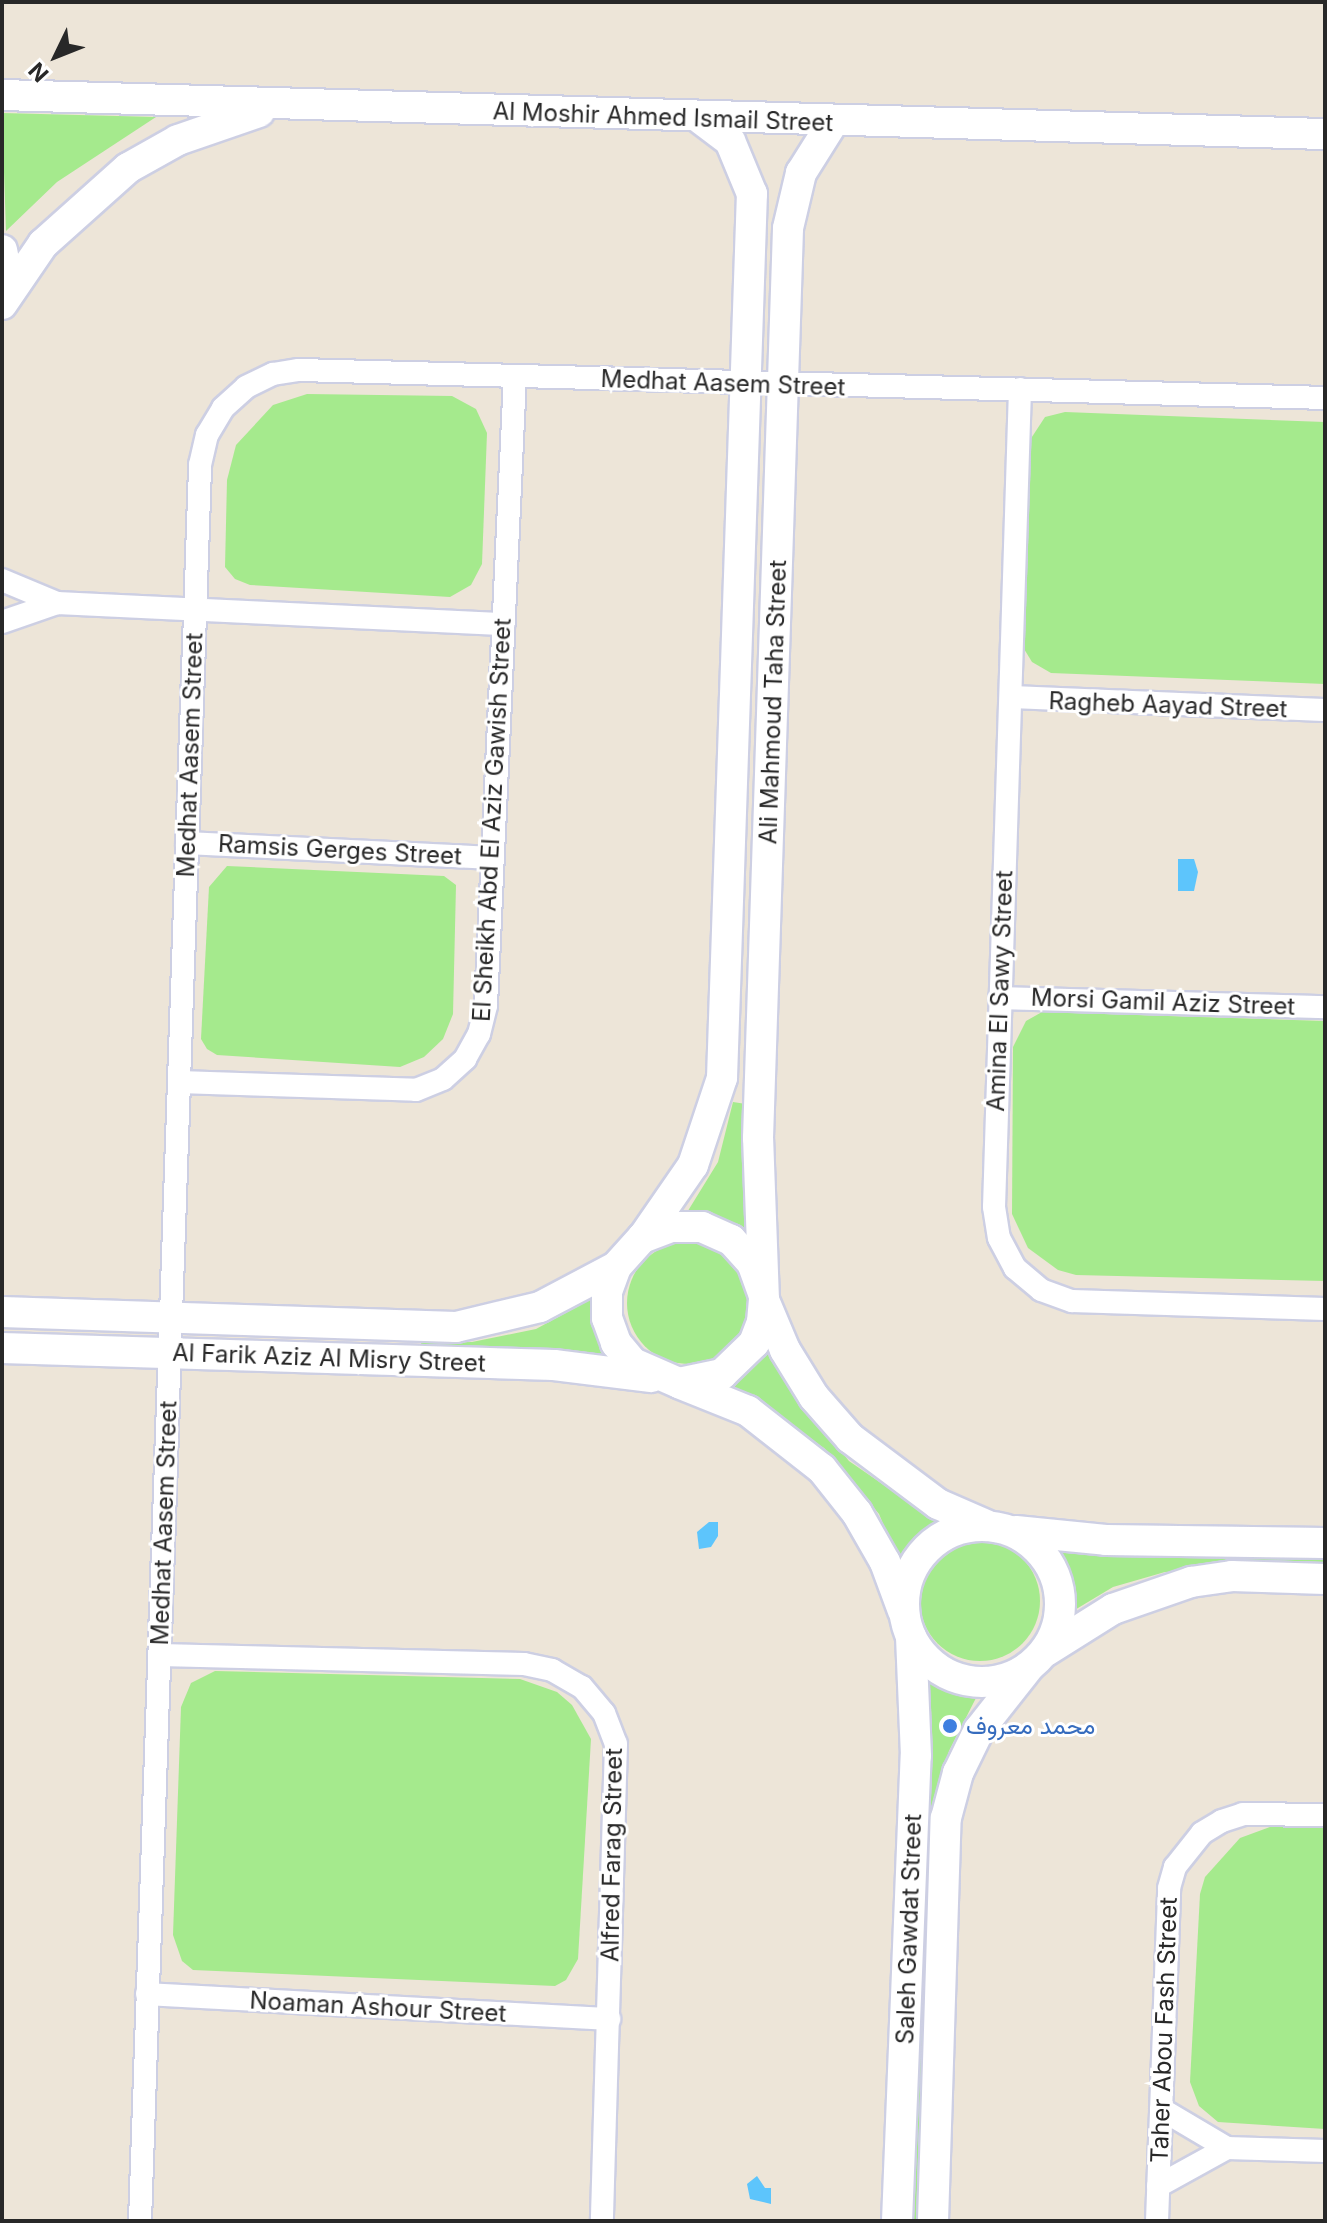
<!DOCTYPE html>
<meta charset="utf-8">
<style>
body{margin:0}
#map{position:relative;width:1327px;height:2223px;overflow:hidden;background:#ede5d8;font-family:Inter,Vazirmatn,sans-serif}
div>[style]{position:absolute}
.green>*{inset:0;background:#a5ea8d}
.round{border-radius:50%}
.water>*{inset:0;background:#5dc5fc}
.roads{filter:drop-shadow(2px 0 #cdcfe3) drop-shadow(-2px 0 #cdcfe3) drop-shadow(0 2px #cdcfe3) drop-shadow(0 -2px #cdcfe3)}
.street>*{height:22px;margin:-11px;padding:0 11px;transform-origin:11px;border-radius:11px;background:#fff}
.secondary>*{height:30px;margin:-15px;padding:0 15px;transform-origin:15px;border-radius:15px;background:#fff}
.secondary>.ring{margin:-15px;padding:0;box-sizing:content-box;background:none;border:30px solid #fff;border-radius:50%}
.dots>*{width:22px;height:22px;translate:-50% -50%;box-sizing:border-box;border:4px solid #fff;border-radius:50%}
span{translate:-50% -50%;white-space:nowrap;text-align:center;line-height:1.15;-webkit-text-stroke:6px #fff;paint-order:stroke}
.street-label{font-size:24px;color:#282828}
.shop-label{font-size:24px;color:#366cbe}
.left{translate:0 -50%;text-align:left}
.frame{position:absolute;inset:0;border:4px solid #282828;pointer-events:none}
.north{position:absolute;left:16px;top:16px;width:80px;height:80px;-webkit-text-stroke:6px #fff;paint-order:stroke;rotate:227deg;font-size:22px;font-weight:700;line-height:32px;text-align:center;color:#282828}
.north::after{content:'';display:block;margin:auto;width:28px;height:36px;background:#282828;clip-path:polygon(50% 0,100% 100%,50% 72%,0 100%)}
</style>
<div id="map">
<div class="green">
<i style="clip-path:polygon(2px 113px,156px 117px,57px 182px,6px 231px)"></i>
<i style="clip-path:polygon(307px 394px,452px 396px,476px 409px,487px 433px,482px 564px,471px 585px,450px 597px,250px 585px,235px 579px,225px 567px,227px 480px,236px 445px,273px 405px)"></i>
<i style="clip-path:polygon(1065px 412px,1325px 422px,1325px 684px,1051px 673px,1032px 662px,1021px 644px,1028px 443px,1045px 417px)"></i>
<i style="clip-path:polygon(227px 866px,444px 876px,456px 885px,453px 1014px,443px 1039px,424px 1057px,400px 1067px,217px 1055px,207px 1049px,201px 1039px,209px 887px)"></i>
<i style="clip-path:polygon(1042px 1012px,1325px 1021px,1325px 1281px,1076px 1275px,1058px 1270px,1028px 1248px,1012px 1214px,1013px 1047px,1026px 1021px)"></i>
<i style="clip-path:polygon(733px 1102px,746px 1104px,744px 1231px,720px 1219px,686px 1214px,718px 1162px)"></i>
<i class="round" style="left:627px;top:1242px;width:122px;height:122px"></i>
<i style="clip-path:polygon(595px 1297px,614px 1362px,423px 1353px,421px 1343px,472px 1342px,536px 1329px)"></i>
<i style="clip-path:polygon(767px 1338px,796px 1396px,849px 1461px,907px 1501px,945px 1518px,900px 1564px,879px 1514px,824px 1448px,723px 1385px,745px 1373px)"></i>
<i class="round" style="left:920px;top:1541px;width:120px;height:120px"></i>
<i style="clip-path:polygon(1055px 1545px,1325px 1555px,1325px 1565px,1165px 1572px,1113px 1587px,1073px 1611px,1069px 1580px)"></i>
<i style="clip-path:polygon(215px 1671px,520px 1679px,557px 1692px,572px 1705px,591px 1739px,578px 1959px,566px 1980px,555px 1986px,193px 1970px,182px 1961px,173px 1935px,181px 1707px,191px 1683px)"></i>
<i style="clip-path:polygon(925px 1673px,957px 1692px,977px 1696px,949px 1751px,936px 1794px,923px 2221px,910px 2221px)"></i>
<i style="clip-path:polygon(1273px 1826px,1325px 1827px,1325px 2129px,1218px 2122px,1199px 2106px,1190px 2082px,1200px 1894px,1205px 1877px,1240px 1838px)"></i>
</div>
<div class="water">
<i style="clip-path:polygon(1178px 859px,1194px 859px,1198px 872px,1194px 891px,1178px 891px)"></i>
<i style="clip-path:polygon(709px 1522px,718px 1522px,718px 1536px,711px 1547px,699px 1549px,697px 1532px)"></i>
<i style="clip-path:polygon(757px 2176px,765px 2188px,771px 2188px,771px 2204px,750px 2199px,747px 2184px)"></i>
</div>
<div class="roads">
<div class="street">
<i style="left:1020px;top:389px;width:818px;rotate:91.82deg"></i>
<i style="left:994px;top:1207px;width:31px;rotate:81deg"></i>
<i style="left:999px;top:1238px;width:34px;rotate:62deg"></i>
<i style="left:1015px;top:1268px;width:34px;rotate:40deg"></i>
<i style="left:1041px;top:1290px;width:33px;rotate:20deg"></i>
<i style="left:1072px;top:1301px;width:253px;rotate:1.8deg"></i>
<i style="left:2px;top:580px;width:60px;rotate:22.7deg"></i>
<i style="left:57px;top:603px;width:447px;rotate:2.7deg"></i>
<i style="left:2px;top:622px;width:58px;rotate:-19.1deg"></i>
<i style="left:1011px;top:697px;width:314px;rotate:2.4deg"></i>
<i style="left:187px;top:843px;width:306px;rotate:2.8deg"></i>
<i style="left:1000px;top:998px;width:325px;rotate:1.6deg"></i>
<i style="left:179px;top:1082px;width:237px;rotate:1.9deg"></i>
<i style="left:416px;top:1090px;width:29px;rotate:-22deg"></i>
<i style="left:443px;top:1079px;width:30px;rotate:-42deg"></i>
<i style="left:465px;top:1059px;width:29px;rotate:-61deg"></i>
<i style="left:479px;top:1034px;width:30px;rotate:-76deg"></i>
<i style="left:486px;top:1005px;width:629px;rotate:-87.36deg"></i>
<i style="left:160px;top:1655px;width:364px;rotate:1.4deg"></i>
<i style="left:524px;top:1664px;width:29px;rotate:12deg"></i>
<i style="left:552px;top:1670px;width:34px;rotate:30deg"></i>
<i style="left:582px;top:1687px;width:34px;rotate:50deg"></i>
<i style="left:604px;top:1713px;width:33px;rotate:69deg"></i>
<i style="left:616px;top:1744px;width:477px;rotate:91.7deg"></i>
<i style="left:147px;top:1994px;width:463px;rotate:3.1deg"></i>
<i style="left:1161px;top:2109px;width:77px;rotate:30.6deg"></i>
<i style="left:1227px;top:2148px;width:98px;rotate:1.8deg"></i>
<i style="left:1158px;top:2186px;width:79px;rotate:-28.8deg"></i>
<i style="left:140px;top:2221px;width:1757px;rotate:-88.04deg"></i>
<i style="left:200px;top:465px;width:31px;rotate:-77deg"></i>
<i style="left:207px;top:435px;width:31px;rotate:-59deg"></i>
<i style="left:223px;top:408px;width:31px;rotate:-42deg"></i>
<i style="left:246px;top:387px;width:30px;rotate:-26deg"></i>
<i style="left:273px;top:374px;width:26px;rotate:-9deg"></i>
<i style="left:299px;top:370px;width:1026px;rotate:1.56deg"></i>
<i style="left:1157px;top:2221px;width:333px;rotate:-87.9deg"></i>
<i style="left:1169px;top:1888px;width:22px;rotate:-74deg"></i>
<i style="left:1175px;top:1867px;width:43px;rotate:-51.5deg"></i>
<i style="left:1202px;top:1833px;width:23px;rotate:-31deg"></i>
<i style="left:1222px;top:1821px;width:22px;rotate:-18deg"></i>
<i style="left:1243px;top:1814px;width:82px;rotate:0.7deg"></i>
</div>
<div class="secondary">
<i style="left:2px;top:95px;width:1324px;rotate:1.69deg"></i>
<i style="left:2px;top:250px;width:41px;rotate:78.7deg"></i>
<i style="left:2px;top:304px;width:73px;rotate:-55.7deg"></i>
<i style="left:43px;top:244px;width:114px;rotate:-41.8deg"></i>
<i style="left:128px;top:168px;width:57px;rotate:-29.2deg"></i>
<i style="left:178px;top:140px;width:86px;rotate:-19.1deg"></i>
<i style="left:644px;top:1236px;width:86px;rotate:-55.4deg"></i>
<i style="left:693px;top:1165px;width:92px;rotate:-71.6deg"></i>
<i style="left:722px;top:1078px;width:885px;rotate:-88.06deg"></i>
<i style="left:752px;top:194px;width:57px;rotate:-112.5deg"></i>
<i style="left:730px;top:141px;width:36px;rotate:-143deg"></i>
<i style="left:763px;top:1293px;width:32px;rotate:-110deg"></i>
<i style="left:752px;top:1263px;width:31px;rotate:-132deg"></i>
<i style="left:731px;top:1240px;width:32px;rotate:-156deg"></i>
<i style="left:702px;top:1227px;width:31px;rotate:180deg"></i>
<i style="left:671px;top:1227px;width:31px;rotate:159deg"></i>
<i style="left:642px;top:1238px;width:39px;rotate:132deg"></i>
<i style="left:616px;top:1267px;width:27px;rotate:110deg"></i>
<i style="left:607px;top:1292px;width:26px;rotate:90deg"></i>
<i style="left:607px;top:1318px;width:27px;rotate:70deg"></i>
<i style="left:616px;top:1343px;width:26px;rotate:50deg"></i>
<i style="left:633px;top:1363px;width:50px;rotate:23.5deg"></i>
<i style="left:679px;top:1383px;width:44px;rotate:-11.8deg"></i>
<i style="left:722px;top:1374px;width:45px;rotate:-44.1deg"></i>
<i style="left:754px;top:1343px;width:22px;rotate:-69deg"></i>
<i style="left:762px;top:1322px;width:22px;rotate:-85deg"></i>
<i style="left:764px;top:1300px;width:162px;rotate:-92.1deg"></i>
<i style="left:758px;top:1138px;width:910px;rotate:-88.11deg"></i>
<i style="left:788px;top:228px;width:57px;rotate:-76.7deg"></i>
<i style="left:801px;top:173px;width:60px;rotate:-57.9deg"></i>
<i style="left:764px;top:1300px;width:54px;rotate:67.2deg"></i>
<i style="left:785px;top:1350px;width:55px;rotate:58.3deg"></i>
<i style="left:814px;top:1397px;width:55px;rotate:48.7deg"></i>
<i style="left:850px;top:1438px;width:110px;rotate:36.9deg"></i>
<i style="left:938px;top:1504px;width:52px;rotate:23.6deg"></i>
<i style="left:2px;top:1312px;width:454px;rotate:1.9deg"></i>
<i style="left:456px;top:1327px;width:86px;rotate:-13.4deg"></i>
<i style="left:540px;top:1307px;width:86px;rotate:-27.8deg"></i>
<i style="left:2px;top:1348px;width:552px;rotate:1.76deg"></i>
<i style="left:554px;top:1365px;width:98px;rotate:7.1deg"></i>
<i style="left:681px;top:1384px;width:72px;rotate:21.9deg"></i>
<i style="left:748px;top:1411px;width:94px;rotate:38.1deg"></i>
<i style="left:822px;top:1469px;width:56px;rotate:51.5deg"></i>
<i style="left:857px;top:1513px;width:56px;rotate:60.3deg"></i>
<i style="left:885px;top:1562px;width:52px;rotate:69.8deg"></i>
<i class="ring" style="left:904px;top:1526px;width:126px;height:126px"></i>
<i style="left:1016px;top:1531px;width:90px;rotate:5.7deg"></i>
<i style="left:1106px;top:1540px;width:219px;rotate:0.8deg"></i>
<i style="left:1046px;top:1651px;width:79px;rotate:-32.1deg"></i>
<i style="left:1113px;top:1609px;width:83px;rotate:-19.1deg"></i>
<i style="left:1191px;top:1582px;width:41px;rotate:-8.3deg"></i>
<i style="left:1232px;top:1576px;width:93px;rotate:1.8deg"></i>
<i style="left:897px;top:2221px;width:465px;rotate:-87.7deg"></i>
<i style="left:916px;top:1756px;width:119px;rotate:-92.4deg"></i>
<i style="left:933px;top:2221px;width:403px;rotate:-88.2deg"></i>
<i style="left:946px;top:1818px;width:47px;rotate:-75.1deg"></i>
<i style="left:958px;top:1773px;width:48px;rotate:-64deg"></i>
<i style="left:979px;top:1730px;width:79px;rotate:-51.7deg"></i>
</div>
</div>
<div class="dots">
<i style="left:950px;top:1726px;background:#3f7fe0"></i>
</div>
<div class="street-label">
<span style="left:663px;top:117px;rotate:2deg">Al Moshir Ahmed Ismail Street</span>
<span style="left:723px;top:383px;rotate:2deg">Medhat Aasem Street</span>
<span style="left:773px;top:702px;rotate:-88deg">Ali Mahmoud Taha Street</span>
<span style="left:1168px;top:705px;rotate:2deg">Ragheb Aayad Street</span>
<span style="left:190px;top:755px;rotate:-88deg">Medhat Aasem Street</span>
<span style="left:492px;top:820px;rotate:-87deg">El Sheikh Abd El Aziz Gawish Street</span>
<span style="left:340px;top:850px;rotate:3deg">Ramsis Gerges Street</span>
<span style="left:1000px;top:991px;rotate:-88deg">Amina El Sawy Street</span>
<span style="left:1163px;top:1002px;rotate:2deg">Morsi Gamil Aziz Street</span>
<span style="left:329px;top:1358px;rotate:2deg">Al Farik Aziz Al Misry Street</span>
<span style="left:164px;top:1523px;rotate:-88deg">Medhat Aasem Street</span>
<span style="left:612px;top:1855px;rotate:-89deg">Alfred Farag Street</span>
<span style="left:909px;top:1929px;rotate:-88deg">Saleh Gawdat Street</span>
<span style="left:378px;top:2007px;rotate:3deg">Noaman Ashour Street</span>
<span style="left:1164px;top:2030px;rotate:-88deg">Taher Abou Fash Street</span>
</div>
<div class="shop-label">
<span class="left" style="left:966px;top:1726px">محمد معروف</span>
</div>
<div class="frame"></div>
<div class="north">N</div>
</div>
